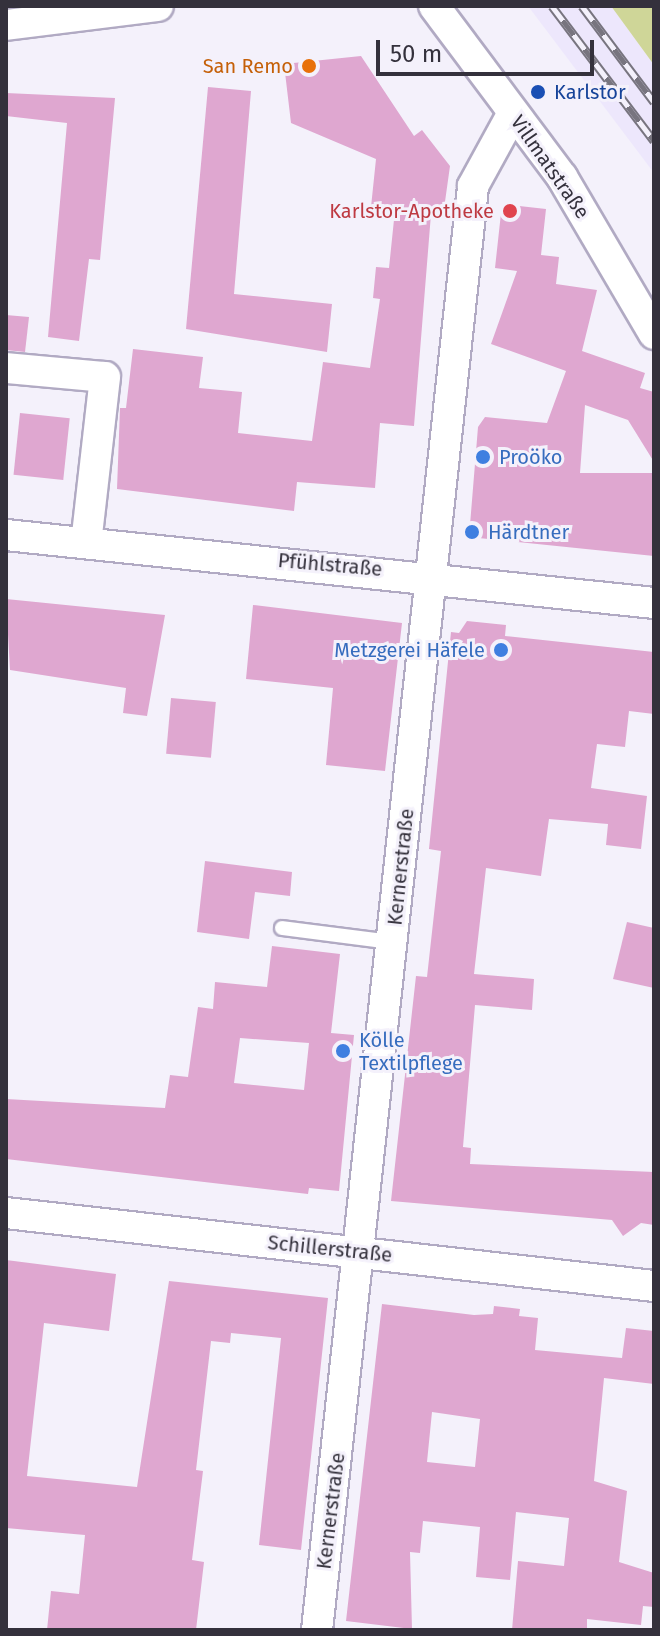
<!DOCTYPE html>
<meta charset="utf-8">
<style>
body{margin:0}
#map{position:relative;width:660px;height:1636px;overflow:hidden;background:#f4f1fb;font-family:"Fira Sans",sans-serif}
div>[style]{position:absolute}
.built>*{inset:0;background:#ede7fc}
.green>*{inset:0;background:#cfd698}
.building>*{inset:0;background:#dfa7d0;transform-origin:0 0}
.roads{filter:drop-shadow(2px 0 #b1aac3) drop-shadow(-2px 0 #b1aac3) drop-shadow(0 2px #b1aac3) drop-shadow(0 -2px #b1aac3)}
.service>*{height:14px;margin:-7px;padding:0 7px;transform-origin:7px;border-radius:7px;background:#fff}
.minor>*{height:30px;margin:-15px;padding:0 15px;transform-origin:15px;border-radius:15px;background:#fff}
.rail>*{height:9px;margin-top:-4.5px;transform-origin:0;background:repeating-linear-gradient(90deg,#f4f1fb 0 18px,#78757f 0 36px);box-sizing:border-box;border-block:2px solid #78757f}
.dots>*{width:22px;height:22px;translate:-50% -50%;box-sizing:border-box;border:4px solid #f4f1fb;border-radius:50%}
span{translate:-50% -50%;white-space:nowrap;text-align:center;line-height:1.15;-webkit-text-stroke:6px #f4f1fb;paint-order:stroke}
.food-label{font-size:20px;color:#c56008}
.right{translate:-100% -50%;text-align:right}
.transit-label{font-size:20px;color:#164399}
.left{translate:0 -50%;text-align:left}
.street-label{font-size:20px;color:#34313c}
.health-label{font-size:20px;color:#be3a42}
.shop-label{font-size:20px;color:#366cbe}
.frame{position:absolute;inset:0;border:8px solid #34313c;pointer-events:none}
.scale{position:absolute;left:376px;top:40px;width:218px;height:36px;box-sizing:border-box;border:4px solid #34313c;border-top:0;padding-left:10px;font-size:24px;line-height:28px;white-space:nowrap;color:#34313c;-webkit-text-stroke:6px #f4f1fb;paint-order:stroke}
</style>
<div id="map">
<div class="built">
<i style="clip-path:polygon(528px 6px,611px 6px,654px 65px,654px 173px)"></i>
</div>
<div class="green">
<i style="clip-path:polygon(611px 6px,654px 6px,654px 65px)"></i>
</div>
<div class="building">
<i style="clip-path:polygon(361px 56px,414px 136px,422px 130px,450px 166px,443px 216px,431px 214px,414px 426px,380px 423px,375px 488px,297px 482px,294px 511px,117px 489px,120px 408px,126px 408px,133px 349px,203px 357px,199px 388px,242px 392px,238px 433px,312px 441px,323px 362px,370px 368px,380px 299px,373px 298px,376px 267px,389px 268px,395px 210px,371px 207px,376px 159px,291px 123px,284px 64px)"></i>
<i style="clip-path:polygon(208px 87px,251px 91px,234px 294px,332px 304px,327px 352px,186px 329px)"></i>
<i style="clip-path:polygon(6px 93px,115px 98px,100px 260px,89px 259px,79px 341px,48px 337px,67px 123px,6px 116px)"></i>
<i style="clip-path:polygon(502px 204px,546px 209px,541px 255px,559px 257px,556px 284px,597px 290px,582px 351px,645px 373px,640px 388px,654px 392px,654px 462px,628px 420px,585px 405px,580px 473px,654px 473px,654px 556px,469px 537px,478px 427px,485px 417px,547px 423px,566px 371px,491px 344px,517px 271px,495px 268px)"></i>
<i style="clip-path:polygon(6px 315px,29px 317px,25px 352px,6px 350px)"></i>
<i style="left:20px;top:413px;width:50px;height:62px;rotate:6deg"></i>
<i style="clip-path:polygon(6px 599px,165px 615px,147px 716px,123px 713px,126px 688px,10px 670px)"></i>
<i style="clip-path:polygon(253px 605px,402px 623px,385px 771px,326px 765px,333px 688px,246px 679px)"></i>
<i style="clip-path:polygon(467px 621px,506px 625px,505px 636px,654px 652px,654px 714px,629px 711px,625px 747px,597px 744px,591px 788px,647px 796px,641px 849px,606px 845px,608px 824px,549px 819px,541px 876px,486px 868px,474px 974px,534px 979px,532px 1010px,475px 1005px,463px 1147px,471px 1148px,470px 1164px,654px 1172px,654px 1225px,641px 1223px,623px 1236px,612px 1220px,391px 1201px,416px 976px,427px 977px,441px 851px,429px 849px,451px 632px,459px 633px)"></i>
<i style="left:171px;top:698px;width:45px;height:56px;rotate:5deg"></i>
<i style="clip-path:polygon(205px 861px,292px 872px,290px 896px,255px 892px,249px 939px,197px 932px)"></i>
<i style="clip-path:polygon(627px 922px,654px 928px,654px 988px,613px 979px)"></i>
<i style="clip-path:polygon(evenodd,272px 946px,340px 954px,331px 1033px,354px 1035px,339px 1191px,309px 1188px,308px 1194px,6px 1159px,6px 1099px,165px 1108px,170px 1075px,188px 1077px,198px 1007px,213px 1009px,215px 982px,267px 987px,272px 946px,240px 1038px,309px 1043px,304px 1090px,234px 1083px,240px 1038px)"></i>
<i style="clip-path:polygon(6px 1260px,116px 1274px,109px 1331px,44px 1323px,27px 1476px,137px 1487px,169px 1281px,328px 1298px,301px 1550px,259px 1545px,281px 1338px,231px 1333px,230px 1343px,211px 1341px,196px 1470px,203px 1471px,192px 1560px,204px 1562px,196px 1630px,47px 1630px,51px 1591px,79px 1594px,85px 1535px,6px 1528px)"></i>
<i style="clip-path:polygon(evenodd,382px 1304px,474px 1315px,493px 1314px,494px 1306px,520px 1309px,519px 1316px,538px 1318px,535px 1350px,622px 1358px,626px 1328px,654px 1331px,654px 1384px,604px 1378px,594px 1481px,627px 1491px,619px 1562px,654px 1573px,654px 1607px,643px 1606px,641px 1625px,587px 1619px,587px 1630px,512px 1630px,518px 1561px,564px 1566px,569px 1518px,516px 1512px,510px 1580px,476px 1577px,480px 1527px,423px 1521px,420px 1553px,410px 1552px,412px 1629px,346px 1621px,382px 1304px,432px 1412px,480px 1419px,475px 1467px,427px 1462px,432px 1412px)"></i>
</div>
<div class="roads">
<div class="service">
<i style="left:282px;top:928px;width:111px;rotate:7.3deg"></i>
</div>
<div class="minor">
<i style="left:434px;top:6px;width:214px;rotate:53.2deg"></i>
<i style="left:562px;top:177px;width:182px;rotate:59.6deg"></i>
<i style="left:6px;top:25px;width:153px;rotate:-7.1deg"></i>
<i style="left:6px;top:368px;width:99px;rotate:5.2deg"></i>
<i style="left:105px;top:377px;width:167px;rotate:96.5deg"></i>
<i style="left:6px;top:535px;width:652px;rotate:5.99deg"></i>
<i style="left:6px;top:1213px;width:652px;rotate:6.43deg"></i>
<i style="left:317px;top:1630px;width:1452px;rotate:-83.83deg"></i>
<i style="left:473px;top:186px;width:83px;rotate:-61.3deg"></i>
</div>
</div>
<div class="rail">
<i style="left:552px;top:6px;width:169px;rotate:52.9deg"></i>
<i style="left:582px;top:6px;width:120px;rotate:53.1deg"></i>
</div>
<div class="dots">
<i style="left:309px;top:66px;background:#e8710a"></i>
<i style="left:538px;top:92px;background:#1a4fb4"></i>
<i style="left:510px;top:211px;background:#e0444e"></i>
<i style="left:483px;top:457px;background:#3f7fe0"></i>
<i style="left:472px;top:532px;background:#3f7fe0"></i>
<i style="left:501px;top:650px;background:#3f7fe0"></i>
<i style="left:343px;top:1051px;background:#3f7fe0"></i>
</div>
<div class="food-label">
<span class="right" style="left:293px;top:66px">San Remo</span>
</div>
<div class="transit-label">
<span class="left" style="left:554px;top:92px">Karlstor</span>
</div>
<div class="street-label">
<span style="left:550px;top:167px;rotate:55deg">Villmatstraße</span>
<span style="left:330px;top:565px;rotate:5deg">Pfühlstraße</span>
<span style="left:401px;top:867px;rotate:-84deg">Kernerstraße</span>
<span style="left:330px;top:1249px;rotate:6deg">Schillerstraße</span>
<span style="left:331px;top:1511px;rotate:-83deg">Kernerstraße</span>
</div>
<div class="health-label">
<span class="right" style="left:494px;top:211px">Karlstor-Apotheke</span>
</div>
<div class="shop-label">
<span class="left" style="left:499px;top:457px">Proöko</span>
<span class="left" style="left:488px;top:532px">Härdtner</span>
<span class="right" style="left:485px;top:650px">Metzgerei Häfele</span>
<span class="left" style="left:359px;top:1052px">Kölle<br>Textilpflege</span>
</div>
<div class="frame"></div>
<div class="scale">50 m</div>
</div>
